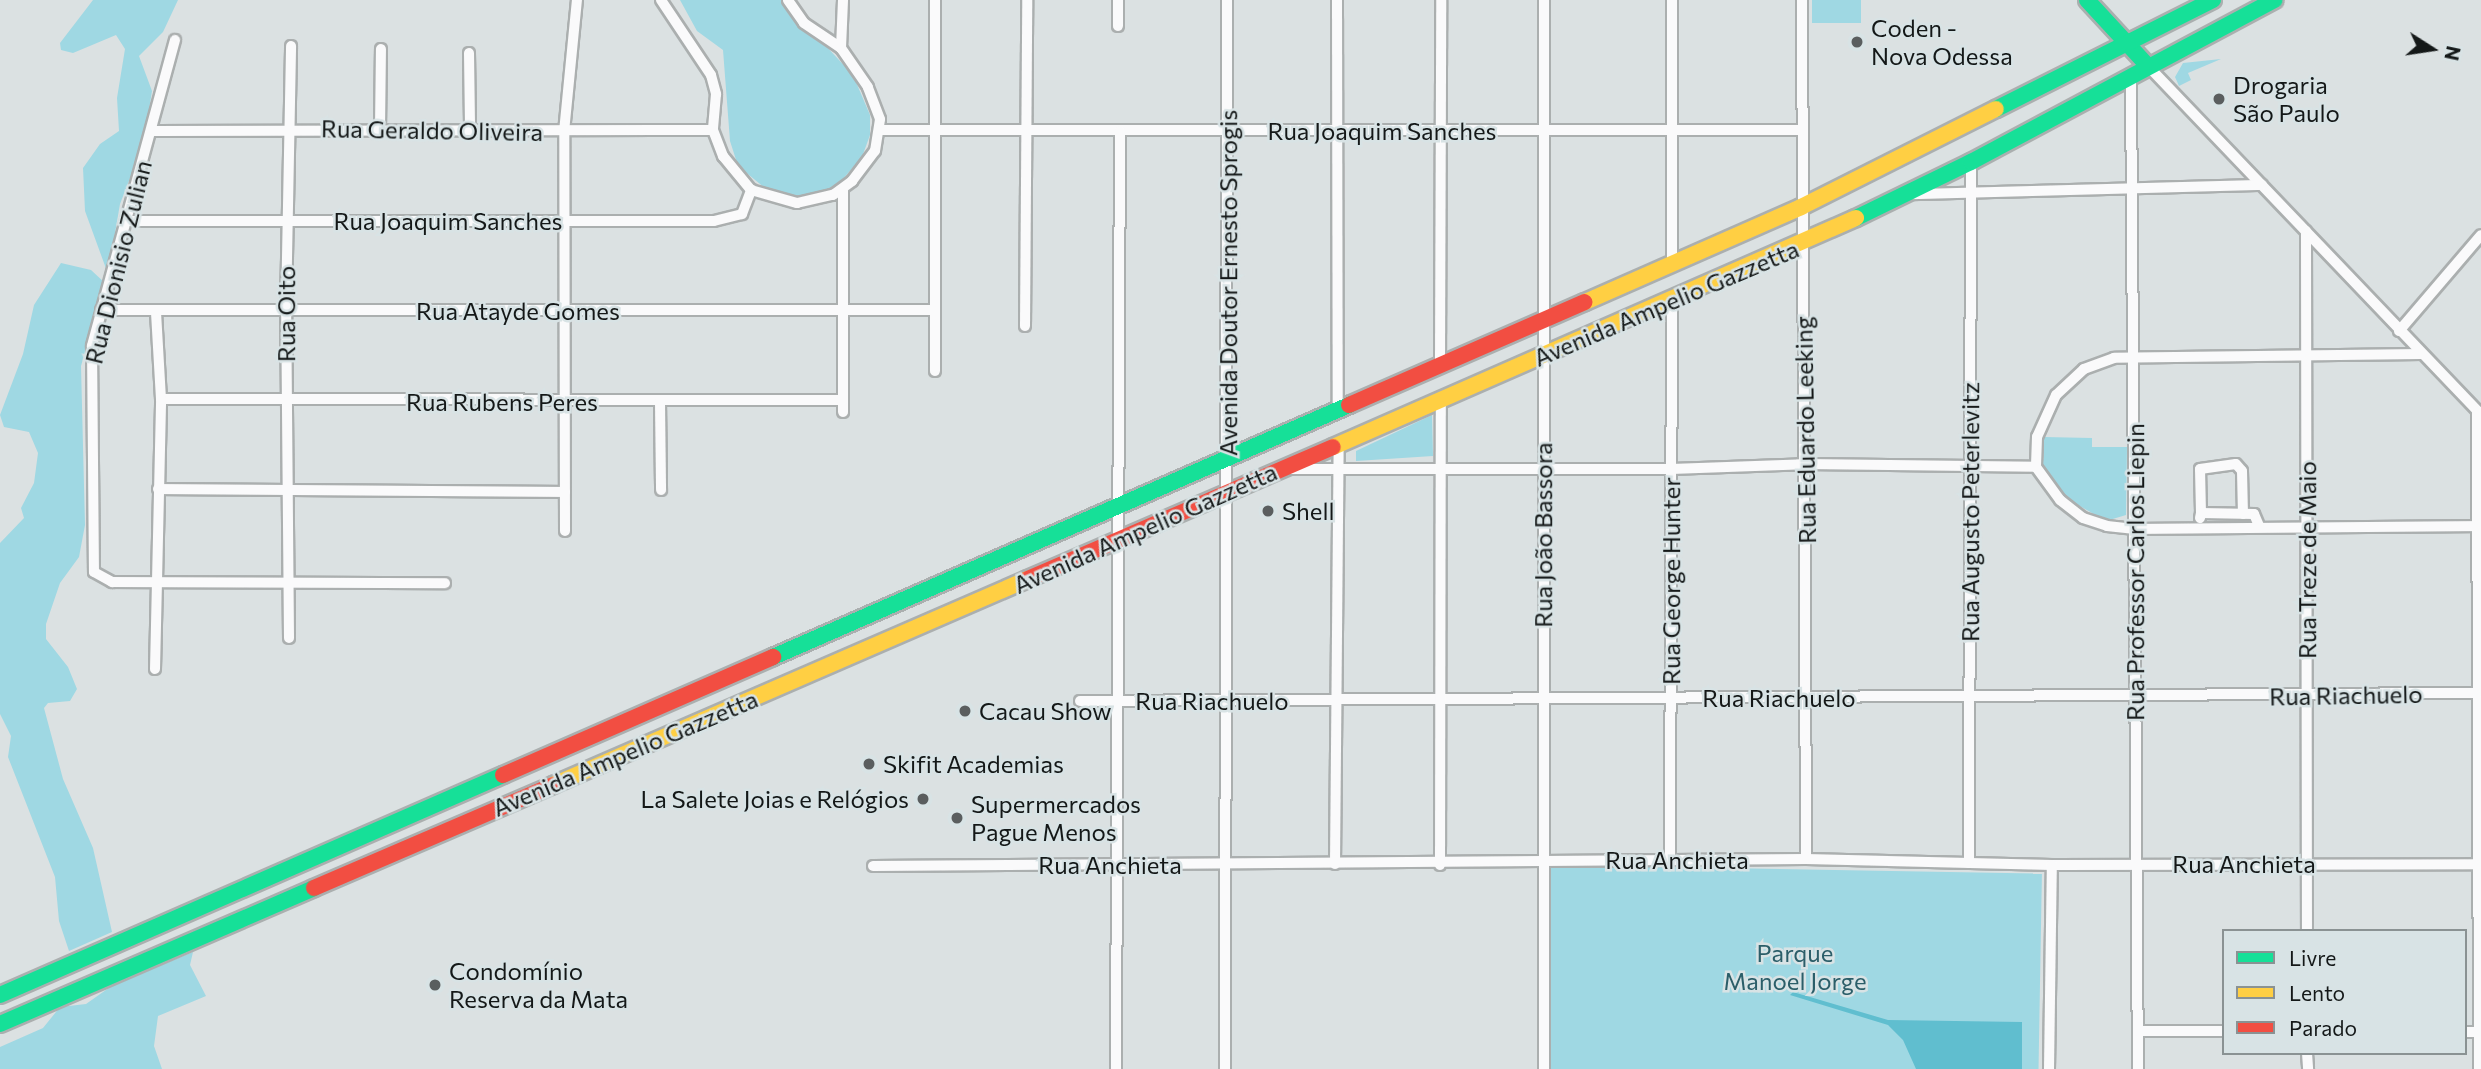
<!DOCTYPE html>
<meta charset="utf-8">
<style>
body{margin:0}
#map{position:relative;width:2481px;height:1069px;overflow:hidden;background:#dbe1e2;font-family:Commissioner,sans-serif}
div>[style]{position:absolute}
.green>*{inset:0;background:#9fd8e3;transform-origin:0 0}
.water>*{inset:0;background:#60becf}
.roads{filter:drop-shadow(2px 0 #abafaf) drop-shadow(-2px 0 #abafaf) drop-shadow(0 2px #abafaf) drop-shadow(0 -2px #abafaf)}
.street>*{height:10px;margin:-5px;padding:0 5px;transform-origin:5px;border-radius:5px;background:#fafafb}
.fast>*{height:16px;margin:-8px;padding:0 8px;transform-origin:8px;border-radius:8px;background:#16e098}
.slow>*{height:16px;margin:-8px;padding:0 8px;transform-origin:8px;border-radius:8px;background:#ffcf43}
.jam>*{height:16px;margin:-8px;padding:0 8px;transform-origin:8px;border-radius:8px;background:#f24e42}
.dots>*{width:19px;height:19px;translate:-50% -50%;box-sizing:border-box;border:4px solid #d8e3e5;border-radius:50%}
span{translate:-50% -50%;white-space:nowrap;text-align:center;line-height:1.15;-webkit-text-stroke:5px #d8e3e5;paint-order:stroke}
.poi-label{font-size:24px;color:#141818}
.left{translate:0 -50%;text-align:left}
.right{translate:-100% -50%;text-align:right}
.street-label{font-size:24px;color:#141818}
.park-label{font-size:24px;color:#2b5e69}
.legend{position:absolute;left:2222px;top:929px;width:245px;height:126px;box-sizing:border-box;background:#d8e3e5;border:2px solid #8a9293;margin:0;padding:9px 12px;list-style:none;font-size:21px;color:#141818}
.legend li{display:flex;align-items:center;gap:14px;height:35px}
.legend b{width:35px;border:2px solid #8a9293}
.north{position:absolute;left:2397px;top:14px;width:70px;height:70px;-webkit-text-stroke:5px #d8e3e5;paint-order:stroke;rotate:102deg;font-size:19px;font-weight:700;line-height:28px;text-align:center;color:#141818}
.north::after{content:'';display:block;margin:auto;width:24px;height:32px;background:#141818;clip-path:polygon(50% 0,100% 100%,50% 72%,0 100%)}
</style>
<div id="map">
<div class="green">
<i style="clip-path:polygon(93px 0,178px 0,163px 32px,139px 56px,152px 91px,144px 142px,120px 204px,108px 274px,85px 211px,83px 168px,100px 144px,119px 131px,117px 98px,125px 49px,116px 35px,73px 53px,61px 50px,60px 43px)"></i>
<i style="clip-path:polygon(680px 0,783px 0,853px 75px,870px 115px,870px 135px,862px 157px,830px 194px,807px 201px,771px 193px,738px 166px,730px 141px,723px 50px,697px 31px)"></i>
<i style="left:1812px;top:0;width:49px;height:23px"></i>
<i style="clip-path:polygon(2221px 59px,2188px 73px,2191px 80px,2179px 86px,2175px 77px,2183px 63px)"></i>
<i style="clip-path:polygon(61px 263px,91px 270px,105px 283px,81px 366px,85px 525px,79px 557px,60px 583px,46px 624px,46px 639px,68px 667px,77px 689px,70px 701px,48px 703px,44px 708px,63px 779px,93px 848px,112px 932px,69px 951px,59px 921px,55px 877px,8px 757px,11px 736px,0 714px,0 543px,24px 518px,21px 508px,34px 483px,38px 453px,29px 432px,4px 427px,0 415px,23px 354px,34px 305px)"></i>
<i style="clip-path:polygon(1432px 415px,1433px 456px,1356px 461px,1356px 451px)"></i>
<i style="clip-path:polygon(2044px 437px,2092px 438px,2092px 447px,2127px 447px,2126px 515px,2106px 521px,2064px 497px,2050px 483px,2043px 465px)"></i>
<i style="left:1549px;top:865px;width:493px;height:204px;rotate:1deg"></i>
<i style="clip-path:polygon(193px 952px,190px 965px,206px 996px,158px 1016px,154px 1046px,162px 1069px,0 1069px,0 1047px,43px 1028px,60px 1007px,86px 1004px,113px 985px)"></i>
</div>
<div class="water">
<i style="clip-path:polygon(1793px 992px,1888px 1020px,2022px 1022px,2022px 1069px,1916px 1069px,1903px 1040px,1888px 1025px,1790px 995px)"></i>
</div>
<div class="roads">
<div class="street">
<i style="left:661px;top:0;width:90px;rotate:56.3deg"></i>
<i style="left:711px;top:75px;width:20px;rotate:75deg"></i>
<i style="left:716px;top:94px;width:36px;rotate:95deg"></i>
<i style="left:713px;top:130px;width:28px;rotate:69deg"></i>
<i style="left:723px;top:156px;width:44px;rotate:50.5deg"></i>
<i style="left:751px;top:190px;width:48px;rotate:15.8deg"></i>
<i style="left:797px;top:203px;width:37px;rotate:-13deg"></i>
<i style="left:833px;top:195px;width:24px;rotate:-36deg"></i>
<i style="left:852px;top:181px;width:38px;rotate:-53deg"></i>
<i style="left:875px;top:151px;width:32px;rotate:-81deg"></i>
<i style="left:880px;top:119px;width:34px;rotate:-111deg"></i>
<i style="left:868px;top:87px;width:47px;rotate:-124.7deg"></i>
<i style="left:841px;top:48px;width:45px;rotate:-146deg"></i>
<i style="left:804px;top:23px;width:28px;rotate:-125deg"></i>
<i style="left:1337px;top:0;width:407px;rotate:89.9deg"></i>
<i style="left:1802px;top:0;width:859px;rotate:89.73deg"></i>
<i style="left:1118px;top:26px;width:26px;rotate:-90deg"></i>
<i style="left:175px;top:40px;width:317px;rotate:105.2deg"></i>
<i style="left:92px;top:346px;width:226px;rotate:89.5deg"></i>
<i style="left:94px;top:572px;width:21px;rotate:29deg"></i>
<i style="left:112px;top:582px;width:333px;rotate:0.2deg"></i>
<i style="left:841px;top:48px;width:48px;rotate:-87.6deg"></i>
<i style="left:469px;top:53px;width:74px;rotate:89.2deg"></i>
<i style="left:2148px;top:66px;width:482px;rotate:46.3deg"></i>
<i style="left:2131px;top:76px;width:993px;rotate:89.6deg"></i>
<i style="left:380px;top:128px;width:79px;rotate:-89.3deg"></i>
<i style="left:880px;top:130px;width:921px"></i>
<i style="left:152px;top:131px;width:561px;rotate:-0.1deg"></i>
<i style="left:843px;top:189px;width:223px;rotate:90deg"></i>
<i style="left:1915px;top:194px;width:347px;rotate:-1.5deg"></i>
<i style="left:126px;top:221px;width:588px"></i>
<i style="left:714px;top:221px;width:29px;rotate:-14deg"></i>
<i style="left:742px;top:214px;width:26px;rotate:-69deg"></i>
<i style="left:2306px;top:231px;width:700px;rotate:89.92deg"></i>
<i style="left:1672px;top:263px;width:263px;rotate:-90deg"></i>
<i style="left:101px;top:310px;width:834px"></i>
<i style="left:1025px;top:326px;width:326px;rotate:-89.6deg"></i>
<i style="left:2399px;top:331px;width:126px;rotate:-49.5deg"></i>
<i style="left:2421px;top:354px;width:307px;rotate:179.3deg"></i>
<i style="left:2114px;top:358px;width:32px;rotate:160deg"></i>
<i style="left:2084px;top:369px;width:38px;rotate:137deg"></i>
<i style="left:2056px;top:395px;width:46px;rotate:114.3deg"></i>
<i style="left:2037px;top:437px;width:30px;rotate:92deg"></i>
<i style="left:2036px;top:467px;width:41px;rotate:54deg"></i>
<i style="left:2060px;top:500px;width:29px;rotate:38deg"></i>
<i style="left:2083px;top:518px;width:25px;rotate:18deg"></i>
<i style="left:2107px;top:526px;width:28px;rotate:6deg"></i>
<i style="left:2135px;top:529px;width:346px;rotate:-0.5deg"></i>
<i style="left:1440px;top:362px;width:362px;rotate:-89.8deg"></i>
<i style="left:935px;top:371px;width:371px;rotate:-90deg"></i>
<i style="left:161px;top:399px;width:682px;rotate:0.08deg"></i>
<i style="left:660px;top:403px;width:87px;rotate:89.3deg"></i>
<i style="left:2477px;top:411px;width:658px;rotate:89.83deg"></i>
<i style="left:1290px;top:469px;width:381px"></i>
<i style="left:1671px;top:469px;width:134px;rotate:-2.1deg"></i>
<i style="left:1805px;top:464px;width:231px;rotate:0.7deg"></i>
<i style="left:158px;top:489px;width:407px;rotate:0.4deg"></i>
<i style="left:2201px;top:513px;width:44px;rotate:-91.3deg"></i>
<i style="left:2200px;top:469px;width:36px;rotate:-8deg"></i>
<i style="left:2236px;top:464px;width:9px;rotate:49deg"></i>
<i style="left:2242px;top:471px;width:43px;rotate:88.7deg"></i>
<i style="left:2200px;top:518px;width:5px;rotate:-79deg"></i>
<i style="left:2201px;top:513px;width:53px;rotate:1.1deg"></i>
<i style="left:2254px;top:514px;width:13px;rotate:67deg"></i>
<i style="left:565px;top:531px;width:399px;rotate:-90.1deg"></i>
<i style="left:564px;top:132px;width:133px;rotate:-84.4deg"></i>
<i style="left:289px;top:638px;width:328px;rotate:-90.5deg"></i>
<i style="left:286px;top:310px;width:264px;rotate:-88.9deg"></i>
<i style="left:155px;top:669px;width:270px;rotate:-88.7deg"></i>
<i style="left:161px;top:399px;width:87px;rotate:-93.3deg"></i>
<i style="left:1080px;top:701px;width:1398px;rotate:-0.33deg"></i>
<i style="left:1670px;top:861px;width:561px;rotate:-89.8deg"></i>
<i style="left:1969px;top:863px;width:701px;rotate:-89.84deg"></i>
<i style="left:1335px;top:864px;width:420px;rotate:-89.5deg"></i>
<i style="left:1440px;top:865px;width:465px;rotate:-89.9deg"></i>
<i style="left:873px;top:866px;width:933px;rotate:-0.43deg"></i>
<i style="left:1806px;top:859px;width:246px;rotate:1.4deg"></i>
<i style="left:2052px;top:865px;width:429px;rotate:-0.1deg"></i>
<i style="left:2139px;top:1031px;width:85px"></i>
<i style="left:2465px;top:1032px;width:16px"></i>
<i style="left:2307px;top:1053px;width:16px;rotate:86deg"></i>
<i style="left:1116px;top:1069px;width:938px;rotate:-89.76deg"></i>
<i style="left:1225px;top:1069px;width:1069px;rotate:-89.89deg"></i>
<i style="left:1544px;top:1069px;width:1069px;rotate:-90deg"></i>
<i style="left:2049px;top:1069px;width:204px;rotate:-89.2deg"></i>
</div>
<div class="fast">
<i style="left:2087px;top:0;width:90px;rotate:47.3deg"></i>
<i style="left:1996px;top:109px;width:243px;rotate:-26.7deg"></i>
<i style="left:1856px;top:218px;width:128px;rotate:-26deg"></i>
<i style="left:1971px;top:162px;width:344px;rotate:-28.1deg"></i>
<i style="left:773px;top:657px;width:629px;rotate:-23.63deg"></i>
<i style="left:0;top:995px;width:549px;rotate:-23.62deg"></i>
<i style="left:0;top:1024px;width:342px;rotate:-23.4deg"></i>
</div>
<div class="slow">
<i style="left:1585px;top:302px;width:236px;rotate:-23.7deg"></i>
<i style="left:1801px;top:207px;width:218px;rotate:-26.7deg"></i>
<i style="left:1333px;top:447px;width:571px;rotate:-23.65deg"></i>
<i style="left:553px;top:785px;width:518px;rotate:-23.45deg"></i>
</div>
<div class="jam">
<i style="left:1349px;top:405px;width:257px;rotate:-23.6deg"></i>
<i style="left:1028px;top:579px;width:332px;rotate:-23.4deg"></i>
<i style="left:503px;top:775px;width:295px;rotate:-23.6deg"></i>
<i style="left:314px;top:888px;width:260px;rotate:-23.3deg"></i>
</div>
</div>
<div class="dots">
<i style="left:1857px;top:42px;background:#5a5e5f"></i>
<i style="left:2219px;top:99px;background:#5a5e5f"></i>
<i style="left:1268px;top:511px;background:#5a5e5f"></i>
<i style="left:965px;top:711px;background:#5a5e5f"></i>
<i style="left:869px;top:764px;background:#5a5e5f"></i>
<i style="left:923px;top:799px;background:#5a5e5f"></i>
<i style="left:957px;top:818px;background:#5a5e5f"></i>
<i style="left:435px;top:985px;background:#5a5e5f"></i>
</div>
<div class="poi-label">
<span class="left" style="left:1871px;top:42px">Coden -<br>Nova Odessa</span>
<span class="left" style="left:2233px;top:99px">Drogaria<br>São Paulo</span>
<span class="left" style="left:1282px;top:511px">Shell</span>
<span class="left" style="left:979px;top:711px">Cacau Show</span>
<span class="left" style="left:883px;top:764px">Skifit Academias</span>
<span class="right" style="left:909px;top:799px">La Salete Joias e Relógios</span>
<span class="left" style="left:971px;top:818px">Supermercados<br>Pague Menos</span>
<span class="left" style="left:449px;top:985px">Condomínio<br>Reserva da Mata</span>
</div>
<div class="street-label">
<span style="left:432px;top:130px;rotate:1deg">Rua Geraldo Oliveira</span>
<span style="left:1382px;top:131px">Rua Joaquim Sanches</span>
<span style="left:448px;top:221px">Rua Joaquim Sanches</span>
<span style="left:118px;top:262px;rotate:-76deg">Rua Dionisio Zulian</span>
<span style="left:1228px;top:283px;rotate:-90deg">Avenida Doutor Ernesto Sprogis</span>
<span style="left:1666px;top:303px;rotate:-23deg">Avenida Ampelio Gazzetta</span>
<span style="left:518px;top:311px">Rua Atayde Gomes</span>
<span style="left:286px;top:314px;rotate:-90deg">Rua Oito</span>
<span style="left:502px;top:402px">Rua Rubens Peres</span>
<span style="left:1805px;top:430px;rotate:-91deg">Rua Eduardo Leeking</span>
<span style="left:1970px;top:512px;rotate:-90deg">Rua Augusto Peterlevitz</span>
<span style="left:1145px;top:528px;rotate:-24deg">Avenida Ampelio Gazzetta</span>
<span style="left:1543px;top:535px;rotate:-90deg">Rua João Bassora</span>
<span style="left:2307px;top:560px;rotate:-90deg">Rua Treze de Maio</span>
<span style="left:2135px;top:572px;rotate:-90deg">Rua Professor Carlos Liepin</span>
<span style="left:1671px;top:581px;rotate:-90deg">Rua George Hunter</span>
<span style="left:2346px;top:695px;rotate:-1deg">Rua Riachuelo</span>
<span style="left:1779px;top:698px">Rua Riachuelo</span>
<span style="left:1212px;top:701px">Rua Riachuelo</span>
<span style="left:625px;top:753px;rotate:-23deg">Avenida Ampelio Gazzetta</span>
<span style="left:1677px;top:860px">Rua Anchieta</span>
<span style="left:2244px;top:864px">Rua Anchieta</span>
<span style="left:1110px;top:865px">Rua Anchieta</span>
</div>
<div class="park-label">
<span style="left:1795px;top:967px">Parque<br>Manoel Jorge</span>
</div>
<ul class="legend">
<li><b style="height:9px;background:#16e098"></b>Livre</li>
<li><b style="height:9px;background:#ffcf43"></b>Lento</li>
<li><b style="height:9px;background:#f24e42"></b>Parado</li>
</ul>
<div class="north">N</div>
</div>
